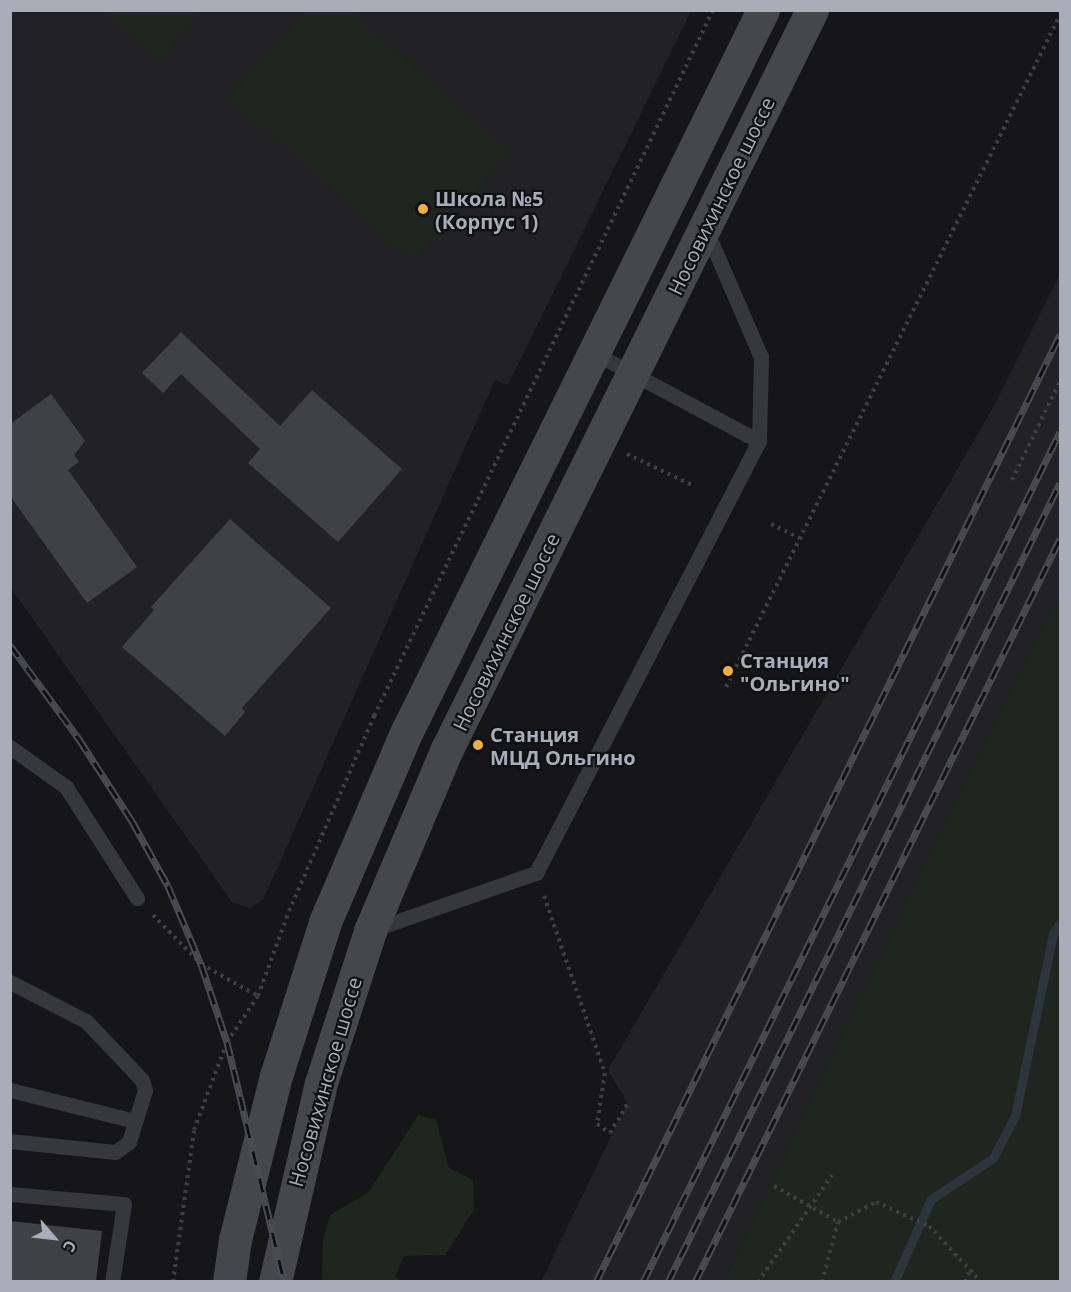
<!DOCTYPE html>
<meta charset="utf-8">
<style>
body{margin:0}
#map{position:relative;width:1071px;height:1292px;overflow:hidden;background:#161618;font-family:"Open Sans",sans-serif}
div>[style]{position:absolute}
.built>*{inset:0;background:#222225}
.green>*{inset:0;background:#1e261f}
.stream>*{height:9px;margin:-4.5px;padding:0 4.5px;transform-origin:4.5px;border-radius:4.5px;background:#2c353c}
.building>*{inset:0;background:#404145}
.path>*{height:4px;margin-top:-2px;transform-origin:0;background:repeating-linear-gradient(90deg,#3d3f44 0 3px,transparent 0 7.5px)}
.lane>*{height:15px;margin:-7.5px;padding:0 7.5px;transform-origin:7.5px;border-radius:7.5px;background:#37383d}
.secondary>*{height:33px;margin:-16.5px;padding:0 16.5px;transform-origin:16.5px;border-radius:16.5px;background:#45474d}
.rail>*{height:7px;margin-top:-3.5px;transform-origin:0;background:repeating-linear-gradient(90deg,#111113 0 14px,#4a4c52 0 28px);box-sizing:border-box;border-block:2px solid #4a4c52}
.dots>*{width:16px;height:16px;translate:-50% -50%;box-sizing:border-box;border:3px solid #111113;border-radius:50%}
span{translate:-50% -50%;white-space:nowrap;text-align:center;line-height:1.15;-webkit-text-stroke:4.5px #111113;paint-order:stroke}
.street-label{font-size:20px;color:#a8adb8}
.poi-label{font-size:20px;color:#a8adb8;font-weight:700}
.left{translate:0 -50%;text-align:left}
.frame{position:absolute;inset:0;border:12px solid #a8adb8;pointer-events:none}
.north{position:absolute;left:24px;top:1208px;width:60px;height:60px;-webkit-text-stroke:4px #111113;paint-order:stroke;rotate:118deg;font-size:16px;font-weight:700;line-height:24px;text-align:center;color:#a8adb8}
.north::after{content:'';display:block;margin:auto;width:21px;height:27px;background:#a8adb8;clip-path:polygon(50% 0,100% 100%,50% 72%,0 100%)}
</style>
<div id="map">
<div class="built">
<i style="clip-path:polygon(14px 10px,691px 11px,508px 385px,495px 380px,263px 900px,250px 908px,232px 902px,11px 588px,10px 21px)"></i>
<i style="clip-path:polygon(1060px 274px,1060px 594px,724px 1281px,541px 1282px,627px 1103px,608px 1070px,994px 406px)"></i>
</div>
<div class="green">
<i style="clip-path:polygon(111px 11px,111px 10px,202px 11px,159px 60px,107px 15px)"></i>
<i style="clip-path:polygon(306px 11px,350px 11px,510px 152px,413px 261px,229px 98px)"></i>
<i style="clip-path:polygon(1060px 594px,1060px 1281px,724px 1281px,920px 877px)"></i>
<i style="clip-path:polygon(418px 1115px,436px 1120px,449px 1168px,473px 1180px,474px 1210px,445px 1255px,404px 1256px,395px 1277px,402px 1281px,322px 1281px,323px 1241px,330px 1215px,369px 1192px)"></i>
</div>
<div class="stream">
<i style="left:894px;top:1282px;width:91px;rotate:-66deg"></i>
<i style="left:931px;top:1199px;width:74px;rotate:-33.5deg"></i>
<i style="left:993px;top:1158px;width:47px;rotate:-62.4deg"></i>
<i style="left:1015px;top:1116px;width:186px;rotate:-78.2deg"></i>
<i style="left:1053px;top:934px;width:13px;rotate:-58deg"></i>
</div>
<div class="building">
<i style="clip-path:polygon(181px 332px,280px 426px,312px 390px,402px 469px,338px 542px,248px 463px,260px 449px,181px 374px,163px 393px,142px 373px)"></i>
<i style="clip-path:polygon(51px 394px,85px 441px,74px 455px,79px 462px,68px 470px,137px 567px,87px 603px,10px 496px,10px 424px)"></i>
<i style="clip-path:polygon(230px 519px,331px 608px,242px 708px,245px 712px,225px 736px,122px 647px,154px 610px,151px 607px)"></i>
<i style="clip-path:polygon(10px 1221px,102px 1231px,96px 1281px,10px 1281px)"></i>
</div>
<div class="path">
<i style="left:627px;top:454px;width:74px;rotate:25.5deg"></i>
<i style="left:1012px;top:480px;width:110px;rotate:-64.1deg"></i>
<i style="left:771px;top:524px;width:32px;rotate:26deg"></i>
<i style="left:726px;top:687px;width:750px;rotate:-63.57deg"></i>
<i style="left:544px;top:896px;width:187px;rotate:71deg"></i>
<i style="left:605px;top:1073px;width:52px;rotate:98.9deg"></i>
<i style="left:597px;top:1124px;width:16px;rotate:35deg"></i>
<i style="left:610px;top:1133px;width:35px;rotate:-59deg"></i>
<i style="left:153px;top:915px;width:69px;rotate:45.6deg"></i>
<i style="left:201px;top:964px;width:65px;rotate:29.3deg"></i>
<i style="left:774px;top:1186px;width:73px;rotate:29.4deg"></i>
<i style="left:173px;top:1282px;width:153px;rotate:-82.1deg"></i>
<i style="left:194px;top:1130px;width:94px;rotate:-69.4deg"></i>
<i style="left:227px;top:1042px;width:55px;rotate:-56deg"></i>
<i style="left:258px;top:996px;width:90px;rotate:-70deg"></i>
<i style="left:289px;top:911px;width:213px;rotate:-66.4deg"></i>
<i style="left:374px;top:716px;width:783px;rotate:-64.35deg"></i>
<i style="left:758px;top:1282px;width:130px;rotate:-55.3deg"></i>
<i style="left:822px;top:1282px;width:62px;rotate:-75.1deg"></i>
<i style="left:838px;top:1222px;width:43px;rotate:-27.8deg"></i>
<i style="left:876px;top:1202px;width:58px;rotate:24.4deg"></i>
<i style="left:929px;top:1226px;width:76px;rotate:47.1deg"></i>
<i style="left:965px;top:1282px;width:13px;rotate:-67deg"></i>
</div>
<div class="lane">
<i style="left:594px;top:353px;width:187px;rotate:28.1deg"></i>
<i style="left:10px;top:747px;width:69px;rotate:35.5deg"></i>
<i style="left:66px;top:787px;width:132px;rotate:57.4deg"></i>
<i style="left:372px;top:930px;width:174px;rotate:-19.2deg"></i>
<i style="left:536px;top:873px;width:486px;rotate:-62.7deg"></i>
<i style="left:759px;top:441px;width:84px;rotate:-88.6deg"></i>
<i style="left:761px;top:357px;width:138px;rotate:-113.4deg"></i>
<i style="left:10px;top:982px;width:85px;rotate:27.2deg"></i>
<i style="left:86px;top:1021px;width:81px;rotate:46.5deg"></i>
<i style="left:142px;top:1080px;width:10px;rotate:73deg"></i>
<i style="left:145px;top:1090px;width:54px;rotate:107.1deg"></i>
<i style="left:129px;top:1142px;width:17px;rotate:144deg"></i>
<i style="left:115px;top:1152px;width:106px;rotate:-174deg"></i>
<i style="left:10px;top:1090px;width:129px;rotate:13.9deg"></i>
<i style="left:10px;top:1194px;width:114px;rotate:5deg"></i>
<i style="left:124px;top:1204px;width:79px;rotate:98.7deg"></i>
</div>
<div class="secondary">
<i style="left:229px;top:1282px;width:42px;rotate:-81.9deg"></i>
<i style="left:235px;top:1240px;width:169px;rotate:-76deg"></i>
<i style="left:276px;top:1076px;width:162px;rotate:-72.3deg"></i>
<i style="left:325px;top:922px;width:208px;rotate:-66.8deg"></i>
<i style="left:407px;top:731px;width:804px;rotate:-63.72deg"></i>
<i style="left:275px;top:1282px;width:204px;rotate:-77deg"></i>
<i style="left:321px;top:1083px;width:160px;rotate:-72.1deg"></i>
<i style="left:370px;top:931px;width:198px;rotate:-67.1deg"></i>
<i style="left:447px;top:749px;width:824px;rotate:-63.71deg"></i>
</div>
<div class="rail">
<i style="left:10px;top:645px;width:117px;rotate:53.7deg"></i>
<i style="left:79px;top:739px;width:98px;rotate:57.1deg"></i>
<i style="left:132px;top:821px;width:74px;rotate:61deg"></i>
<i style="left:168px;top:886px;width:85px;rotate:67.1deg"></i>
<i style="left:201px;top:964px;width:82px;rotate:71.6deg"></i>
<i style="left:227px;top:1042px;width:247px;rotate:76.6deg"></i>
<i style="left:596px;top:1282px;width:1055px;rotate:-63.9deg"></i>
<i style="left:643px;top:1282px;width:947px;rotate:-63.87deg"></i>
<i style="left:668px;top:1282px;width:890px;rotate:-63.87deg"></i>
<i style="left:695px;top:1282px;width:828px;rotate:-63.84deg"></i>
</div>
<div class="dots">
<i style="left:423px;top:209px;background:#f2b134"></i>
<i style="left:728px;top:671px;background:#f2b134"></i>
<i style="left:478px;top:745px;background:#f2b134"></i>
</div>
<div class="street-label">
<span style="left:721px;top:196px;rotate:-64deg">Носовихинское шоссе</span>
<span style="left:506px;top:632px;rotate:-64deg">Носовихинское шоссе</span>
<span style="left:325px;top:1082px;rotate:-74deg">Носовихинское шоссе</span>
</div>
<div class="poi-label">
<span class="left" style="left:435px;top:210px">Школа №5<br>(Корпус 1)</span>
<span class="left" style="left:740px;top:672px">Станция<br>"Ольгино"</span>
<span class="left" style="left:490px;top:746px">Станция<br>МЦД Ольгино</span>
</div>
<div class="frame"></div>
<div class="north">С</div>
</div>
